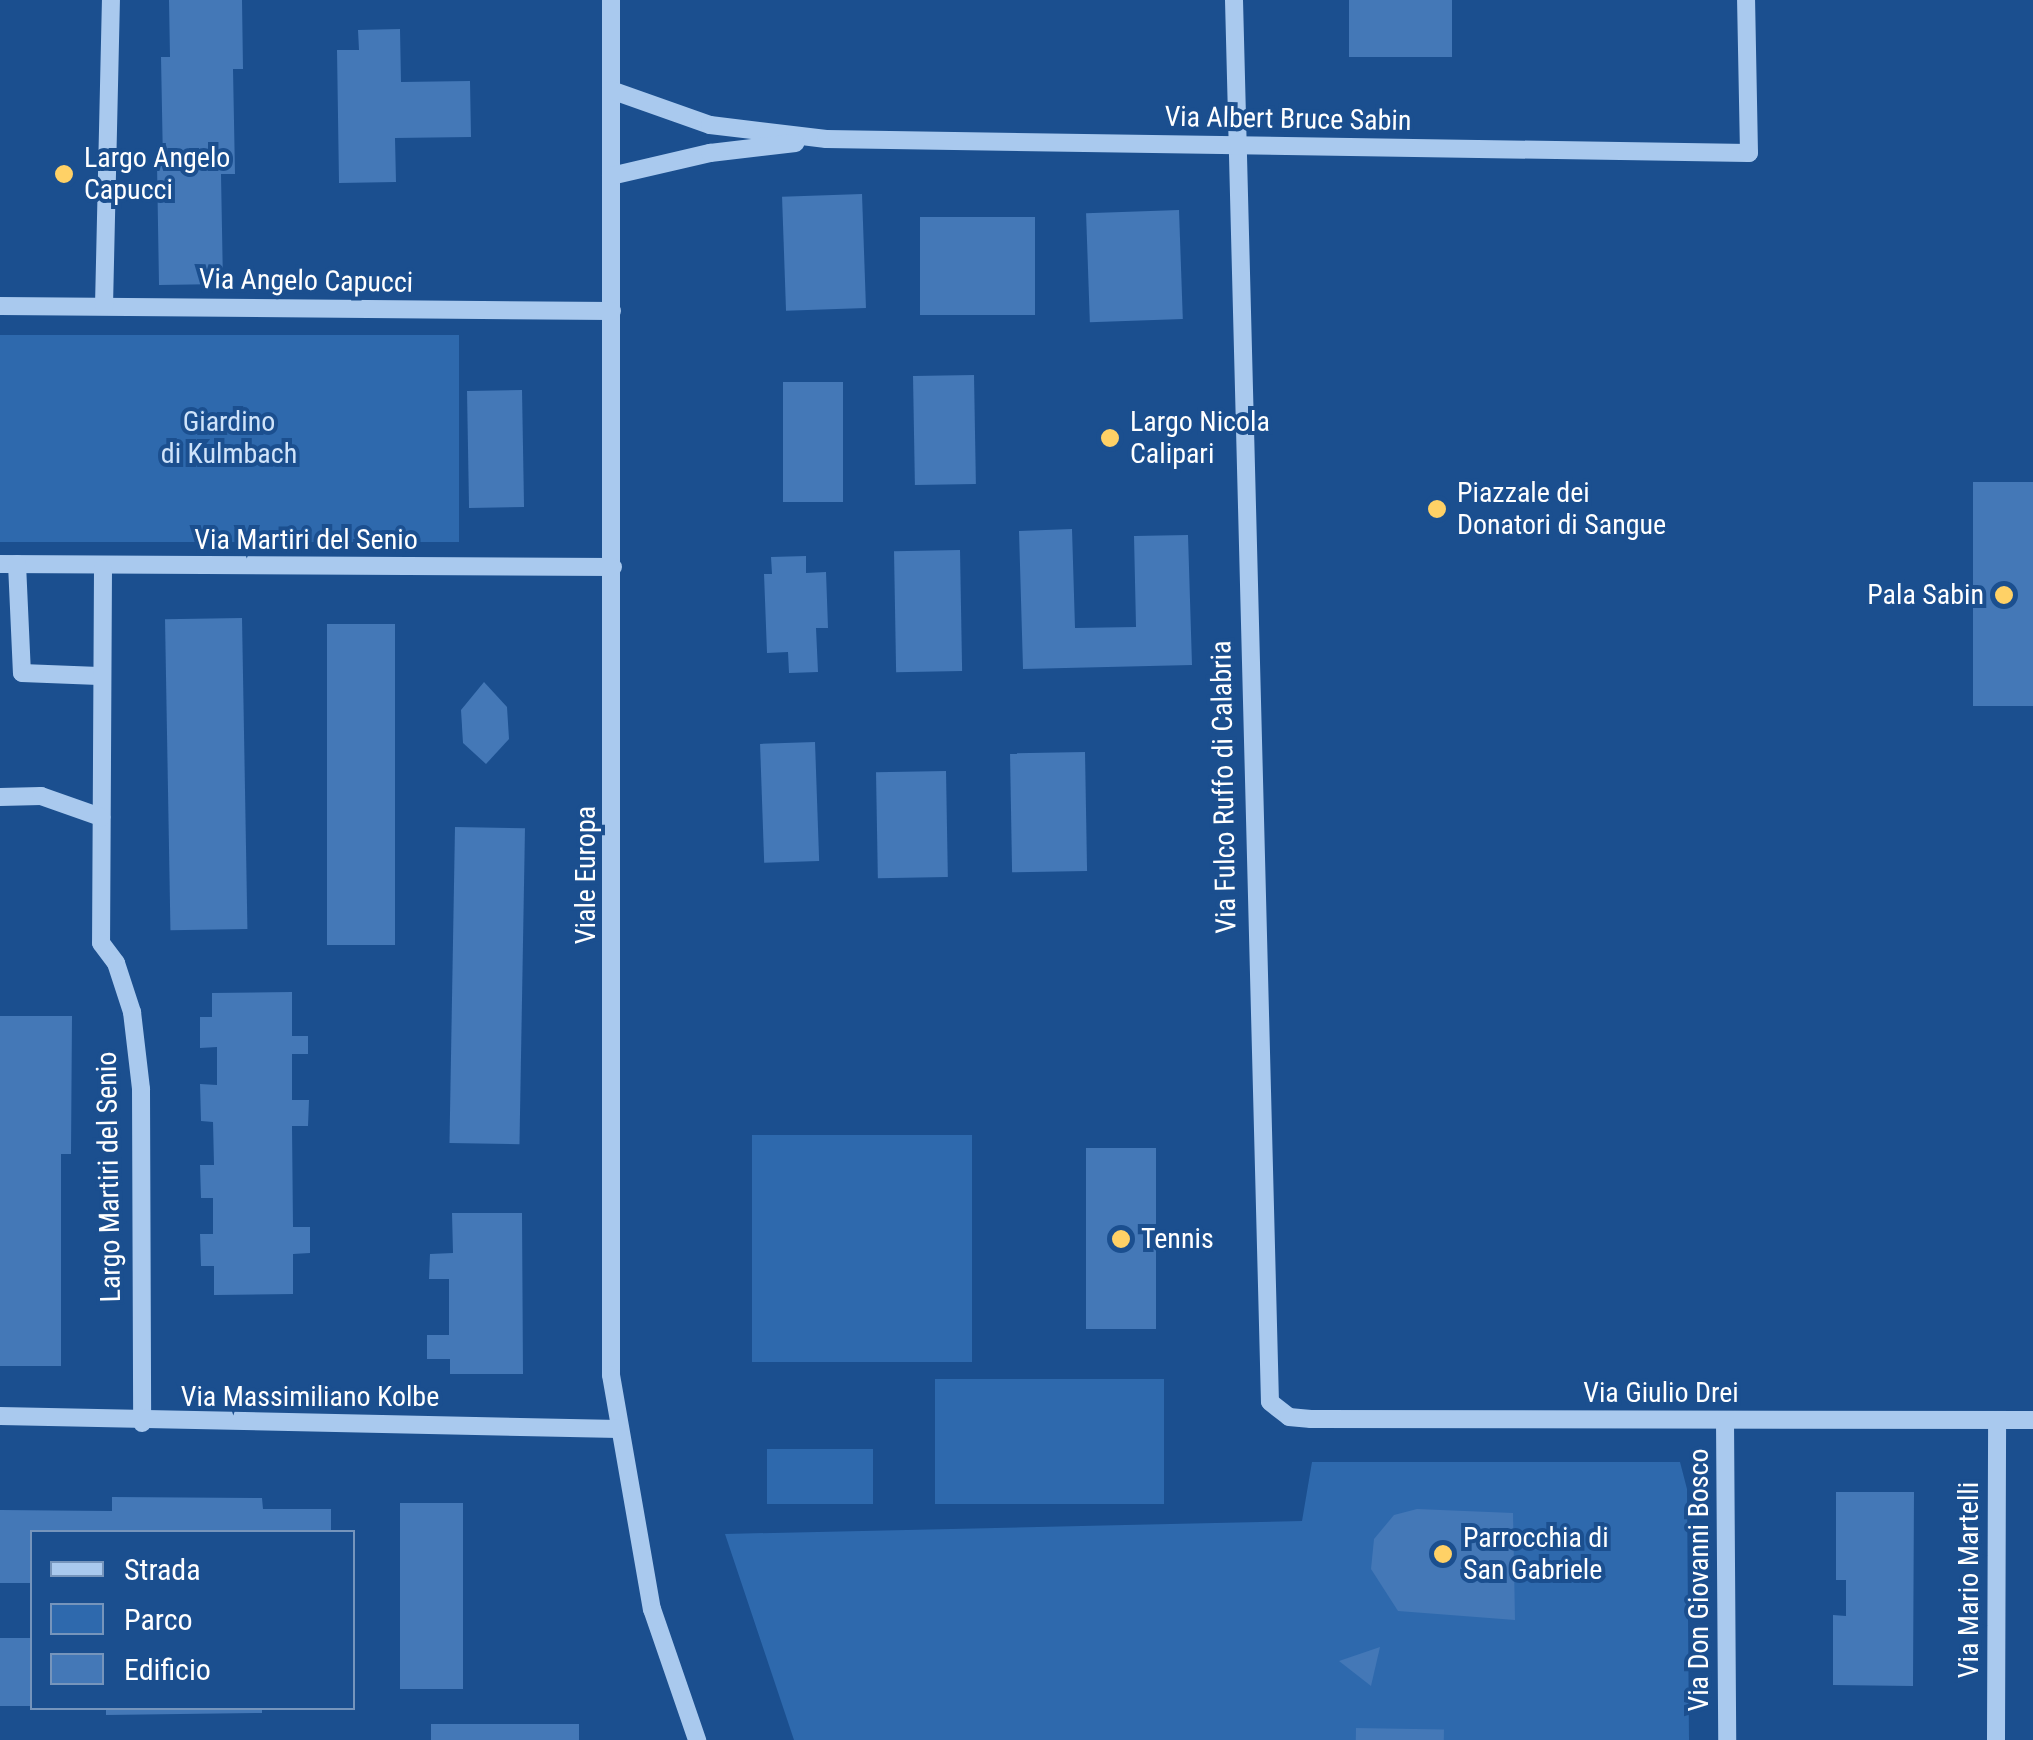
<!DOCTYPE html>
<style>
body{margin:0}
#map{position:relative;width:2033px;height:1740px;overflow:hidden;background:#1b4f8f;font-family:"Roboto Condensed",sans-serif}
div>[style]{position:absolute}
.green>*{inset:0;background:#2e69ad;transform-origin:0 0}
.building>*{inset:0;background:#4478b7;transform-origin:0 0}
.minor>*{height:18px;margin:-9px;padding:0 9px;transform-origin:9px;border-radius:9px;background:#a9c9ee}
.dots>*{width:28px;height:28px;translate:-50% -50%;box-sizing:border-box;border:5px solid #1b4f8f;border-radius:50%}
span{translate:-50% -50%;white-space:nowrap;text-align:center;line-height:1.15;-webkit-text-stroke:8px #1b4f8f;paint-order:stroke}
.street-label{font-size:28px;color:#fff}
.poi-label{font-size:28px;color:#fff}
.left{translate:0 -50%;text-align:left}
.right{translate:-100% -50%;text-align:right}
.park-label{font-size:28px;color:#cfe3fa}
.legend{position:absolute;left:30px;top:1530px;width:325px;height:180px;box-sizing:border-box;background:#1b4f8f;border:2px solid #7695bc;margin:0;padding:12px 18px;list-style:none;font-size:30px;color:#fff}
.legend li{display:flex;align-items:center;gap:20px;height:50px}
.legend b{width:50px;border:2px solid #7695bc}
</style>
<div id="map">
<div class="green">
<i style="left:0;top:335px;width:459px;height:207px"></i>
<i style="left:752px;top:1135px;width:220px;height:227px"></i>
<i style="left:935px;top:1379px;width:229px;height:125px"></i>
<i style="left:873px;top:1449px;width:55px;height:106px;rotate:90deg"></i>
<i style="clip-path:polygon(1312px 1462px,1680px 1462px,1687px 1489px,1689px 1740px,794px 1740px,725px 1534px,1302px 1521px)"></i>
</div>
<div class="building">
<i style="clip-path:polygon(169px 0,242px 0,243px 69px,233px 69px,235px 174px,221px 174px,223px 284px,159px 285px,157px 164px,163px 164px,161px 57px,170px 57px)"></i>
<i style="left:1349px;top:0;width:103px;height:57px"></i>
<i style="clip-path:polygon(400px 29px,401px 82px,470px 81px,471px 137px,395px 138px,396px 182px,339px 183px,337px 50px,359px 50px,358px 30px)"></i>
<i style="left:862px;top:194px;width:114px;height:80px;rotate:88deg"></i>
<i style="left:1179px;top:210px;width:109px;height:93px;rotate:88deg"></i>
<i style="left:920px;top:217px;width:115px;height:98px"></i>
<i style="left:974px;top:375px;width:109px;height:61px;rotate:89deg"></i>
<i style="left:783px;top:382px;width:60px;height:120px"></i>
<i style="left:522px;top:390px;width:117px;height:55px;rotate:89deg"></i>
<i style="left:2033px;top:482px;width:224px;height:60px;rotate:90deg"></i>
<i style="clip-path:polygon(1072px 529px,1075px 628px,1136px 627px,1134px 536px,1188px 535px,1192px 665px,1023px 669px,1019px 531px)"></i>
<i style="left:960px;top:550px;width:121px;height:66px;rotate:89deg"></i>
<i style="clip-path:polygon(806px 556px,806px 573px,826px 572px,828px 628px,816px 628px,818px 672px,789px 673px,788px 652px,767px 653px,764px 574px,772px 574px,771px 557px)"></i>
<i style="left:242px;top:618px;width:311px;height:77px;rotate:89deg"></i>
<i style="left:327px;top:624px;width:68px;height:321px"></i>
<i style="clip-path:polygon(484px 682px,507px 707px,509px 739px,486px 764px,463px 743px,461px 710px)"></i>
<i style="left:815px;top:742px;width:119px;height:55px;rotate:88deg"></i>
<i style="left:1085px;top:752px;width:119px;height:75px;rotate:89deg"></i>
<i style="left:946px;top:771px;width:106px;height:70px;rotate:89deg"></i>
<i style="left:455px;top:827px;width:70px;height:316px;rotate:1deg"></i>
<i style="clip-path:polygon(292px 992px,292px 1036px,308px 1036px,308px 1054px,292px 1054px,292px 1100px,309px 1100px,308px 1126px,292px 1126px,293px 1227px,310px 1227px,310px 1253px,293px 1254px,293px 1294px,214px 1295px,214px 1266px,201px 1266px,200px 1234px,213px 1234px,213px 1198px,201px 1198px,200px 1165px,214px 1165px,213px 1122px,201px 1121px,200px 1084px,217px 1085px,217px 1047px,200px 1048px,200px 1017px,212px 1017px,212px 993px)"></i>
<i style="clip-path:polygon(0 1016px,72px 1016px,71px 1154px,61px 1154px,61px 1366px,0 1366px)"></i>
<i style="left:1156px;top:1148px;width:181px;height:70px;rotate:90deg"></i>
<i style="clip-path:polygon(452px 1213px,522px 1213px,523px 1374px,450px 1374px,450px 1359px,427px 1359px,427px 1335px,449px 1335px,449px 1279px,429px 1279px,430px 1254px,453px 1253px)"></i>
<i style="clip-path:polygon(1836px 1492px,1914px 1492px,1913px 1686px,1833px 1685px,1833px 1615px,1846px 1616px,1846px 1580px,1836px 1580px)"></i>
<i style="clip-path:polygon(112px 1497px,262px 1498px,263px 1509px,331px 1509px,331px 1532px,32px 1532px,32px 1583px,0 1583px,0 1510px,112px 1511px)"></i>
<i style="left:400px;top:1503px;width:63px;height:186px"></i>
<i style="clip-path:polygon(1417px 1509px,1513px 1513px,1515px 1620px,1398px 1611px,1371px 1569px,1374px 1539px,1394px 1515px)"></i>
<i style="left:32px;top:1638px;width:68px;height:32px;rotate:90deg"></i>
<i style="clip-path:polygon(1380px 1647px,1371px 1686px,1339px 1661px)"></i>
<i style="clip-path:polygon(106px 1708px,262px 1708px,262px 1713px,106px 1715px)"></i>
<i style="left:431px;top:1724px;width:148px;height:16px"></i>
<i style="left:1356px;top:1728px;width:88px;height:12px;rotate:1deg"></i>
</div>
<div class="minor">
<i style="left:611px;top:0;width:1375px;rotate:90deg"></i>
<i style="left:611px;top:1375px;width:238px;rotate:80.1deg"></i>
<i style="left:652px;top:1609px;width:139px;rotate:71deg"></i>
<i style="left:1234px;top:0;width:1402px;rotate:88.53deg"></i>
<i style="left:1270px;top:1402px;width:24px;rotate:38deg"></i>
<i style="left:1289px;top:1417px;width:22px;rotate:5deg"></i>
<i style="left:1311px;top:1419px;width:722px;rotate:0.08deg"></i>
<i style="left:611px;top:90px;width:105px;rotate:19.5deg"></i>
<i style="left:710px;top:125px;width:117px;rotate:6.9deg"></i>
<i style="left:826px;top:139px;width:923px;rotate:0.87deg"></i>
<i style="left:1749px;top:153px;width:153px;rotate:-91.1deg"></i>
<i style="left:611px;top:176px;width:102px;rotate:-13.1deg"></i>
<i style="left:710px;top:153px;width:86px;rotate:-6.7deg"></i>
<i style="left:0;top:306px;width:612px;rotate:0.47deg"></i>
<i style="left:104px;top:306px;width:306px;rotate:-88.7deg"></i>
<i style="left:0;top:564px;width:613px;rotate:0.28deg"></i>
<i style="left:17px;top:564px;width:109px;rotate:87.4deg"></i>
<i style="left:22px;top:673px;width:77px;rotate:2.2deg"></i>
<i style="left:103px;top:569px;width:374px;rotate:90.3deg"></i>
<i style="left:101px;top:943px;width:25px;rotate:53deg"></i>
<i style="left:116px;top:963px;width:52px;rotate:71.9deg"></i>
<i style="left:132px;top:1012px;width:78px;rotate:83.3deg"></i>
<i style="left:141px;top:1089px;width:334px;rotate:89.8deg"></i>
<i style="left:0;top:797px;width:41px;rotate:-1.4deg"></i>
<i style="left:41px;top:796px;width:64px;rotate:19.3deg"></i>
<i style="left:0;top:1416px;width:619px;rotate:1.2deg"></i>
<i style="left:1725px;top:1420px;width:320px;rotate:89.6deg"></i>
<i style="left:1996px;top:1740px;width:320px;rotate:-89.8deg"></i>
</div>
<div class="dots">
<i style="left:64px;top:174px;background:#ffd166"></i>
<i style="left:1110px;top:438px;background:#ffd166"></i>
<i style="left:1437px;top:509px;background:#ffd166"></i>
<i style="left:2004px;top:595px;background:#ffd166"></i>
<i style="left:1121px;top:1239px;background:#ffd166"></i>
<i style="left:1443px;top:1554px;background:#ffd166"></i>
</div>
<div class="street-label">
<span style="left:1288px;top:119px;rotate:1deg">Via Albert Bruce Sabin</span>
<span style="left:306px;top:281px;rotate:1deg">Via Angelo Capucci</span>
<span style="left:306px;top:540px">Via Martiri del Senio</span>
<span style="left:1224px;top:787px;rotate:-91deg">Via Fulco Ruffo di Calabria</span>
<span style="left:586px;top:875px;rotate:-90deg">Viale Europa</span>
<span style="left:109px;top:1177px;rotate:-91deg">Largo Martiri del Senio</span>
<span style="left:1661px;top:1393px">Via Giulio Drei</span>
<span style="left:310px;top:1397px">Via Massimiliano Kolbe</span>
<span style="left:1699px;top:1580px;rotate:-90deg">Via Don Giovanni Bosco</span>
<span style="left:1969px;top:1580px;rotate:-90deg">Via Mario Martelli</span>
</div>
<div class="poi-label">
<span class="left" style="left:84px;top:174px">Largo Angelo<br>Capucci</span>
<span class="left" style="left:1130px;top:438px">Largo Nicola<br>Calipari</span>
<span class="left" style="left:1457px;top:509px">Piazzale dei<br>Donatori di Sangue</span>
<span class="right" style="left:1984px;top:595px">Pala Sabin</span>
<span class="left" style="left:1141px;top:1239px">Tennis</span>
<span class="left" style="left:1463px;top:1554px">Parrocchia di<br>San Gabriele</span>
</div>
<div class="park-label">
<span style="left:229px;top:438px">Giardino<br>di Kulmbach</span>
</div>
<ul class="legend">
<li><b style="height:12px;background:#a9c9ee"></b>Strada</li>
<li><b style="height:28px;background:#2e69ad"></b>Parco</li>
<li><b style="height:28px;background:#4478b7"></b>Edificio</li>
</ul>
</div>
